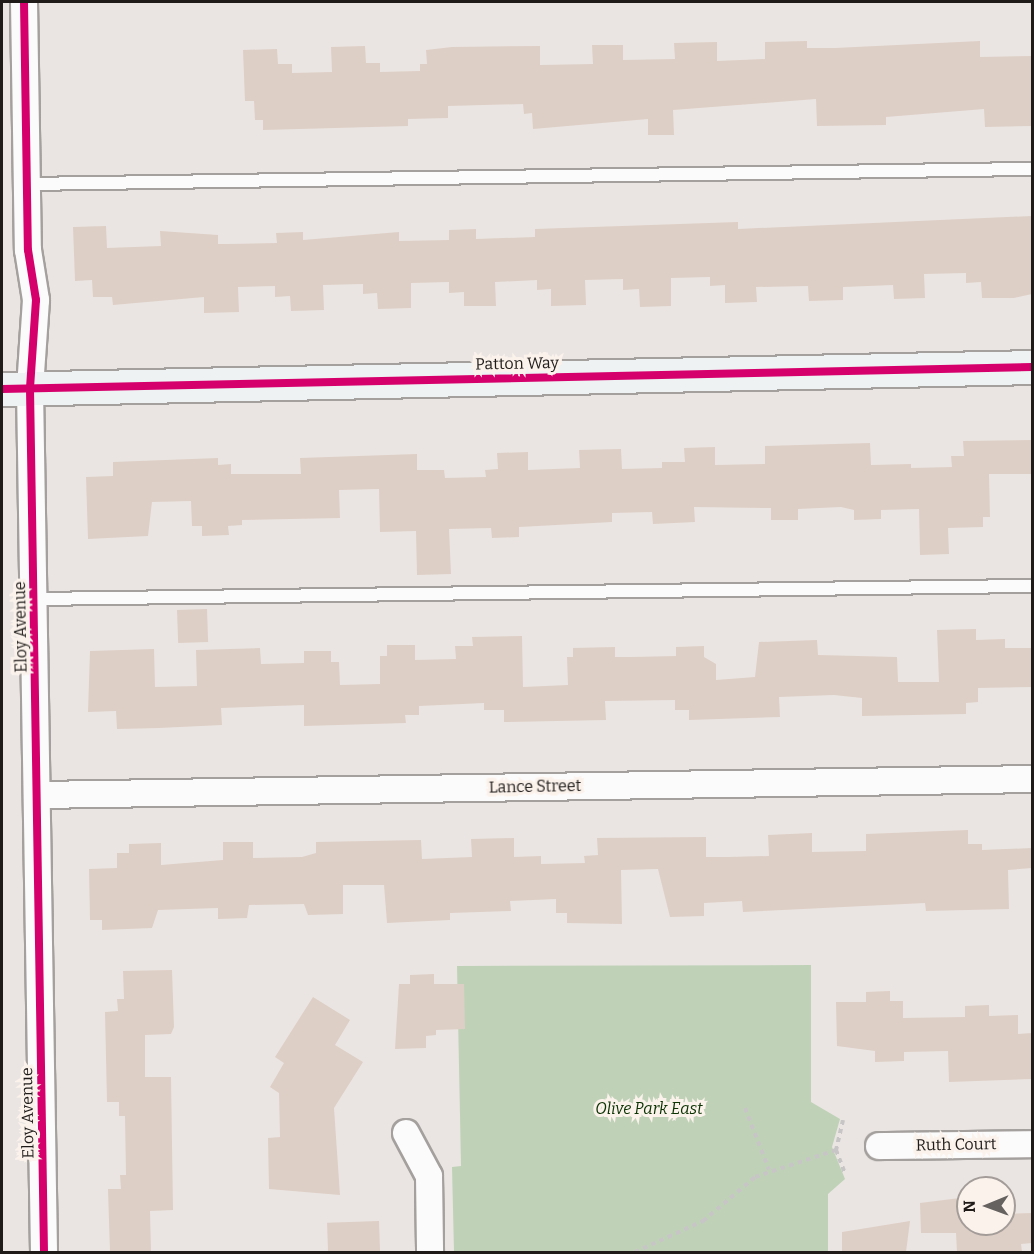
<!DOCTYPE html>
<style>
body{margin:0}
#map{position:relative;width:1034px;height:1254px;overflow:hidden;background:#eae5e2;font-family:Bitter,serif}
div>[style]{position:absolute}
.green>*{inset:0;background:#bfd2b7}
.building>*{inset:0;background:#decfc6;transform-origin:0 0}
.path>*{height:4px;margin-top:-2px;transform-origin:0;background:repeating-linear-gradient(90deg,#c7c5c5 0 4.5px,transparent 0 9px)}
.roads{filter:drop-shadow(2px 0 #a4a09e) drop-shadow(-2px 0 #a4a09e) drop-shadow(0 2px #a4a09e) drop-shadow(0 -2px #a4a09e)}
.lane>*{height:12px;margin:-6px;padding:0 6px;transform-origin:6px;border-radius:6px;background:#fcfbfb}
.street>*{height:26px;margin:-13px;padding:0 13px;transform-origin:13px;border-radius:13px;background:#fcfbfb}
.secondary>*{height:33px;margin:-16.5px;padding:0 16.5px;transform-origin:16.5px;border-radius:16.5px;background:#eef2f3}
.cycleway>*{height:8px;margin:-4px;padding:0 4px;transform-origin:4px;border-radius:4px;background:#d6006c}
span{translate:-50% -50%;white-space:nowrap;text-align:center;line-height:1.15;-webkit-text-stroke:6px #fbf2ec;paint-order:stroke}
.street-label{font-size:16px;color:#1e1b19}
.park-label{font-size:16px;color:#0c3403;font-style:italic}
.frame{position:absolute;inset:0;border:3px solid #1e1b19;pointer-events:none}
.north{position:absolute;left:956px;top:1176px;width:60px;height:60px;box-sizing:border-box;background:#fbf2ec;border:2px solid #a39c98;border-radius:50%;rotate:269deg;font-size:16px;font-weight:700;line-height:24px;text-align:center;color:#1e1b19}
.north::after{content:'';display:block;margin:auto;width:21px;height:27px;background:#65625f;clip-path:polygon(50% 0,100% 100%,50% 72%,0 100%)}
</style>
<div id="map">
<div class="green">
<i style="clip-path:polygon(811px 965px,811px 1102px,840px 1119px,832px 1147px,845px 1179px,828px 1194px,828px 1252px,454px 1252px,452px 1167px,461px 1166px,457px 966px)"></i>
</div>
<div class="building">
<i style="clip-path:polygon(807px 41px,807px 48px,835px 48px,980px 41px,980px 57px,1032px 56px,1032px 126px,985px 127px,984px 109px,886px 117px,886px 125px,817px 126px,816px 99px,673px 110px,674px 135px,648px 135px,648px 119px,533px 129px,532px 113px,524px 114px,523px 104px,448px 106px,448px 118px,408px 119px,408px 126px,263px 130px,263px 120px,255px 120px,254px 101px,245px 101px,243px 50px,277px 49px,278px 64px,292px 64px,292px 73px,332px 72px,331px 47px,365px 46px,366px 63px,380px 63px,380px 72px,420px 71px,420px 64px,427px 64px,426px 50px,452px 47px,540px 46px,540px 65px,593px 64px,592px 45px,623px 45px,623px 60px,675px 59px,674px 43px,717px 42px,717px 61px,765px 59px,765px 42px)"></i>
<i style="clip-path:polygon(1032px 216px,1032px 294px,1014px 298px,982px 298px,981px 282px,966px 283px,966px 273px,924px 274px,925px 298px,894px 299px,893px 285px,843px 287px,843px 300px,809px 301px,808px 286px,756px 287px,757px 302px,725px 303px,725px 285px,710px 286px,710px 277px,671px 278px,671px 306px,640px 307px,639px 289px,623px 290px,623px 279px,585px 280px,586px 305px,551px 306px,551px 289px,537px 290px,537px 280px,495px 282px,496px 306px,464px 306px,464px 292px,449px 293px,449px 282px,411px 283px,411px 308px,378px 309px,377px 293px,363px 294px,363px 284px,323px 285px,324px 310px,291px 311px,290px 296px,275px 297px,275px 286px,238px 287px,239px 312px,204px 313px,204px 297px,113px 305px,112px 297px,93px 297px,92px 280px,75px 281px,73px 227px,106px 226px,107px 248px,161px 246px,160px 231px,218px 235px,218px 244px,227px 244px,277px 243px,276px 233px,303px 232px,303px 240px,399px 232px,399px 241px,449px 240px,449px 230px,476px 229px,476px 239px,535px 237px,535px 229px,738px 222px,738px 229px)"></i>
<i style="clip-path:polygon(1032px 440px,1032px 474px,989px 474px,990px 517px,983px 517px,983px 527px,948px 528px,949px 554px,920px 555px,919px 509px,881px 510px,881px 519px,854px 520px,854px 510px,841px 507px,798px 509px,798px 520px,771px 520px,771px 508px,694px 507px,695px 522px,653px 524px,652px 512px,612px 513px,612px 522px,519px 527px,519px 537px,492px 538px,491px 528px,449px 529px,451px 574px,417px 575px,416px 531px,380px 532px,379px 489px,339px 490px,340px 518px,242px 520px,242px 525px,228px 526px,229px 535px,202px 536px,202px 526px,192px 526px,191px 501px,152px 502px,148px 536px,88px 539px,86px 477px,113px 476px,113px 462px,218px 458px,218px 465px,231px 464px,231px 474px,301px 474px,300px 458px,417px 454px,417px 470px,444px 470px,445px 478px,486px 477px,485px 470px,498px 469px,497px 453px,528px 452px,528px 470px,580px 468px,579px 450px,621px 449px,622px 469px,662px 468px,662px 462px,685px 462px,684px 448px,715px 447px,715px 465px,765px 464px,765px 446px,870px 443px,871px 465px,911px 464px,911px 468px,952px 467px,951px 456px,964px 456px,963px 441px)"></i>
<i style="left:207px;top:609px;width:33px;height:30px;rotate:88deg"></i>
<i style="clip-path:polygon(976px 629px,976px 640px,1005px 639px,1005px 648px,1032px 648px,1032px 687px,978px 688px,978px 702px,966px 703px,966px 714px,862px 716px,862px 698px,834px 695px,779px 697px,780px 717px,689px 720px,689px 710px,675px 710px,675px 700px,605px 701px,606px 720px,504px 722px,504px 710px,484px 710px,484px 703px,419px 706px,419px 715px,405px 715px,406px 723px,304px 726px,304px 705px,221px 708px,222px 725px,159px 728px,117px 729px,116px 711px,88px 712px,90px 651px,154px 649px,155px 687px,197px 686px,196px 650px,260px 648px,261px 664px,304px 663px,304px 651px,331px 651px,331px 662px,339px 662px,340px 685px,380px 684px,380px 656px,387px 656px,387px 645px,415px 645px,415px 660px,456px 659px,455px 646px,473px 646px,472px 637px,522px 636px,523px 687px,568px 685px,567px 657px,573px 657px,573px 648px,615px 647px,615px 657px,632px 657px,676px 656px,676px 647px,704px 646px,704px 657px,716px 664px,716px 680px,755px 677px,759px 642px,817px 640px,818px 655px,897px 657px,898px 682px,939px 682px,937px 630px)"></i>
<i style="clip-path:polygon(968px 830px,968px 844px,982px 844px,982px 850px,1032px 848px,1032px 868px,1008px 870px,1009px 909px,926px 911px,925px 903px,743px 912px,742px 901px,704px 903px,704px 916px,670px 917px,658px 869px,621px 870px,622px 924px,567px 923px,567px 913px,556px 913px,556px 899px,510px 901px,511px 911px,450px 913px,450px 920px,387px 923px,384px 885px,343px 885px,343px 914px,308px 915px,304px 904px,249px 905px,247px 918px,218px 919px,218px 908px,158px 910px,152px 928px,102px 930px,102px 920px,90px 920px,89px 869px,117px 868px,117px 853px,129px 853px,129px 844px,161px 843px,161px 865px,223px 860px,223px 842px,253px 842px,253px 858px,302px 857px,316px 853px,316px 842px,421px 840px,422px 859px,472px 857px,471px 839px,514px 838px,514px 857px,541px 856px,541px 864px,585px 863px,584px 856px,598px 855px,597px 838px,706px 837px,706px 857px,728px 857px,769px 856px,768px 835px,812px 833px,812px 852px,866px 851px,866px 834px)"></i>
<i style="clip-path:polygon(172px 970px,174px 1027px,171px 1034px,145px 1035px,145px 1077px,171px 1077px,173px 1210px,150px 1211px,151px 1252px,110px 1252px,108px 1189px,121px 1189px,120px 1175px,126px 1175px,125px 1116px,119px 1116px,119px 1102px,107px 1102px,105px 1012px,118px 1011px,117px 999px,124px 999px,123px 971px)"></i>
<i style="clip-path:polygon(434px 974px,434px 984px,464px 984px,465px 1029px,436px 1030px,436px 1035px,426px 1036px,426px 1048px,395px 1049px,399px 984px,410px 984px,410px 975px)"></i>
<i style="clip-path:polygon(890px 991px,890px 1001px,903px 1001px,903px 1018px,965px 1017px,965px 1006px,989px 1005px,989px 1016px,1018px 1015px,1018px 1034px,1032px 1033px,1032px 1079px,949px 1082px,948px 1051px,904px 1052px,904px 1061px,875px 1062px,875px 1051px,837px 1046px,836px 1002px,866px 1002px,866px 992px)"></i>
<i style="clip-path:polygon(313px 997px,350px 1020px,335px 1045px,363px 1062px,334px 1108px,340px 1195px,269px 1189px,268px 1138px,280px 1137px,279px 1093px,270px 1087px,284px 1063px,275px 1057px)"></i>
<i style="clip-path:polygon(968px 1197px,968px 1224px,1004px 1224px,1004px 1214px,1032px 1213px,1032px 1243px,1021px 1244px,1022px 1252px,957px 1252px,956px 1233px,921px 1233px,920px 1203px)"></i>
<i style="left:379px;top:1221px;width:30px;height:52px;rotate:88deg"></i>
<i style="clip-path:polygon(910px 1221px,906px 1252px,842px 1252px,842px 1232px)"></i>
</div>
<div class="path">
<i style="left:745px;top:1108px;width:66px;rotate:68.8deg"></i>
<i style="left:843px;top:1120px;width:31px;rotate:103deg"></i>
<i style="left:836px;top:1150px;width:26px;rotate:69deg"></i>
<i style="left:635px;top:1252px;width:75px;rotate:-24.5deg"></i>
<i style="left:703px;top:1221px;width:68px;rotate:-40.2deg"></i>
<i style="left:755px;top:1177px;width:85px;rotate:-18.4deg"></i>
</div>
<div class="roads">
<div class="lane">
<i style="left:27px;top:184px;width:1005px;rotate:-0.86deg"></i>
<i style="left:34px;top:599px;width:998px;rotate:-0.75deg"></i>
</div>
<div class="street">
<i style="left:24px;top:2px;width:248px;rotate:89.1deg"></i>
<i style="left:28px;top:250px;width:51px;rotate:80.9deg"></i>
<i style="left:36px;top:300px;width:89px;rotate:93.9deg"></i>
<i style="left:30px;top:389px;width:863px;rotate:89.07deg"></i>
<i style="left:38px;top:795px;width:994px;rotate:-0.92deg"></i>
<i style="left:406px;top:1133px;width:49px;rotate:61.9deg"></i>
<i style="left:429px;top:1176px;width:76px;rotate:89.2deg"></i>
<i style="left:879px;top:1146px;width:153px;rotate:-0.7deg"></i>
</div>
<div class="secondary">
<i style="left:2px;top:389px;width:1030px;rotate:-1.22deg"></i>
</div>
</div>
<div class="cycleway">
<i style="left:24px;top:2px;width:248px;rotate:89.1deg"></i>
<i style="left:28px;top:250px;width:51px;rotate:80.9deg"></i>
<i style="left:36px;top:300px;width:89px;rotate:93.9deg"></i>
<i style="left:30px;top:389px;width:863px;rotate:89.07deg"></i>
<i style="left:2px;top:389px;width:1030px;rotate:-1.22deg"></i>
</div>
<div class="street-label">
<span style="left:517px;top:364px;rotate:-1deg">Patton Way</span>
<span style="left:21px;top:627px;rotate:-91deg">Eloy Avenue</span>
<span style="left:535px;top:787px;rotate:-1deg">Lance Street</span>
<span style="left:28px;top:1113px;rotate:-91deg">Eloy Avenue</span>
<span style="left:956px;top:1145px;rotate:-1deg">Ruth Court</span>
</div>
<div class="park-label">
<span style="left:649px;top:1109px">Olive Park East</span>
</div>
<div class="frame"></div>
<div class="north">N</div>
</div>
